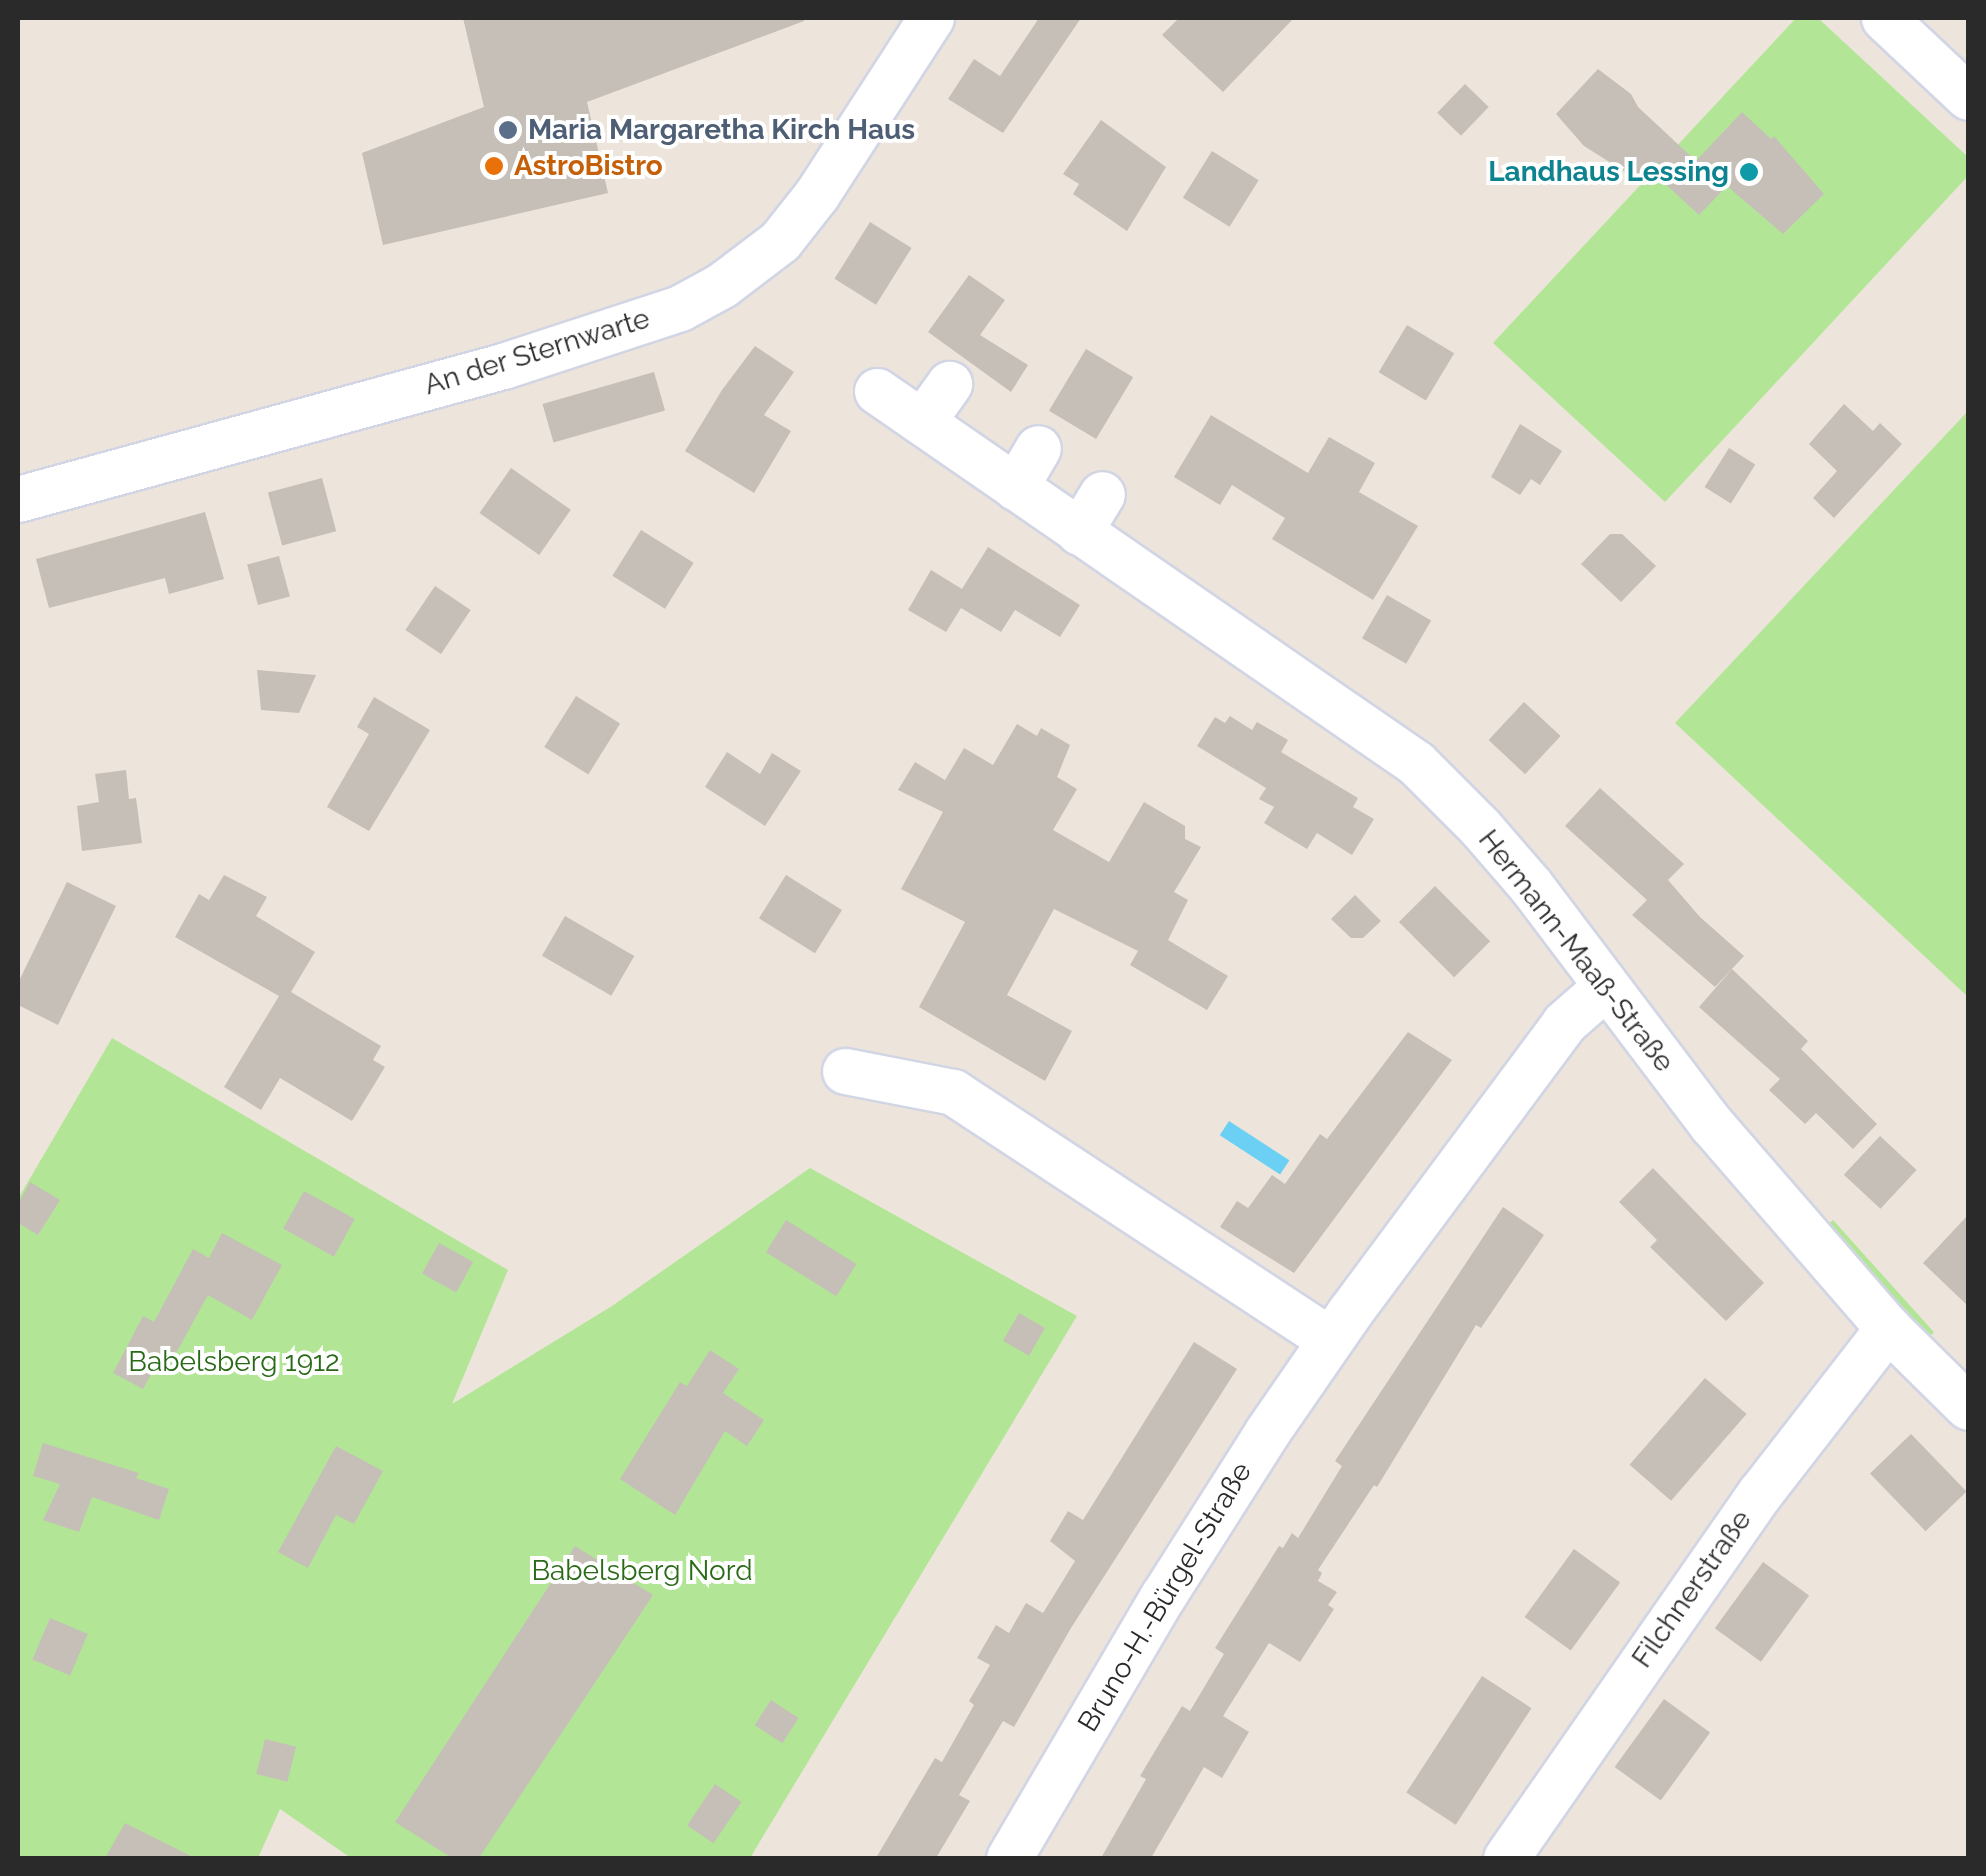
<!DOCTYPE html>
<meta charset="utf-8">
<style>
body{margin:0}
#map{position:relative;width:1986px;height:1876px;overflow:hidden;background:#ede5dc;font-family:Raleway,sans-serif}
div>[style]{position:absolute}
.green>*{inset:0;background:#b2e696;transform-origin:0 0}
.water>*{inset:0;background:#6bd0f3;transform-origin:0 0}
.building>*{inset:0;background:#c5bfb8;transform-origin:0 0}
.roads{filter:drop-shadow(2px 0 #d1d5e4) drop-shadow(-2px 0 #d1d5e4) drop-shadow(0 2px #d1d5e4) drop-shadow(0 -2px #d1d5e4)}
.minor>*{height:45px;margin:-22.5px;padding:0 22.5px;transform-origin:22.5px;border-radius:22.5px;background:#fff}
.dots>*{width:28px;height:28px;translate:-50% -50%;box-sizing:border-box;border:5px solid #fff;border-radius:50%}
span{translate:-50% -50%;white-space:nowrap;text-align:center;line-height:1.15;-webkit-text-stroke:8px #fff;paint-order:stroke}
.service-label{font-size:28px;color:#4e5e75;font-weight:700}
.left{translate:0 -50%;text-align:left}
.food-label{font-size:28px;color:#c56008;font-weight:700}
.culture-label{font-size:28px;color:#0d838f;font-weight:700}
.right{translate:-100% -50%;text-align:right}
.street-label{font-size:28px;color:#2a2a2a}
.park-label{font-size:28px;color:#296a17}
.frame{position:absolute;inset:0;border:20px solid #2a2a2a;pointer-events:none}
</style>
<div id="map">
<div class="green">
<i style="clip-path:polygon(1796px 18px,1818px 18px,1968px 157px,1968px 176px,1665px 502px,1493px 343px)"></i>
<i style="clip-path:polygon(1968px 411px,1968px 997px,1675px 723px)"></i>
<i style="clip-path:polygon(112px 1038px,508px 1270px,452px 1404px,612px 1306px,810px 1168px,1077px 1316px,750px 1858px,351px 1858px,280px 1809px,258px 1858px,18px 1858px,18px 1199px)"></i>
<i style="left:1833px;top:1220px;width:151px;height:9px;rotate:48deg"></i>
</div>
<div class="water">
<i style="left:1229px;top:1121px;width:72px;height:17px;rotate:33deg"></i>
</div>
<div class="building">
<i style="clip-path:polygon(463px 18px,804px 18px,804px 21px,587px 102px,608px 193px,383px 245px,362px 153px,484px 107px)"></i>
<i style="clip-path:polygon(1039px 18px,1081px 18px,1003px 133px,948px 99px,974px 59px,1000px 76px)"></i>
<i style="clip-path:polygon(1179px 18px,1294px 18px,1223px 92px,1162px 35px)"></i>
<i style="clip-path:polygon(1598px 69px,1631px 94px,1638px 107px,1696px 161px,1742px 112px,1771px 139px,1774px 136px,1824px 194px,1783px 234px,1727px 186px,1699px 215px,1648px 168px,1638px 180px,1584px 146px,1556px 114px)"></i>
<i style="left:1465px;top:84px;width:33px;height:40px;rotate:44deg"></i>
<i style="clip-path:polygon(1101px 120px,1166px 167px,1127px 231px,1073px 194px,1079px 184px,1063px 174px)"></i>
<i style="left:1212px;top:151px;width:55px;height:55px;rotate:32deg"></i>
<i style="left:870px;top:222px;width:49px;height:67px;rotate:32deg"></i>
<i style="clip-path:polygon(969px 275px,1005px 300px,980px 335px,1028px 365px,1011px 392px,928px 332px)"></i>
<i style="left:1407px;top:325px;width:55px;height:55px;rotate:31deg"></i>
<i style="clip-path:polygon(755px 346px,794px 372px,764px 415px,791px 431px,754px 493px,685px 451px,722px 390px)"></i>
<i style="left:1086px;top:349px;width:55px;height:72px;rotate:31deg"></i>
<i style="left:654px;top:372px;width:40px;height:116px;rotate:74deg"></i>
<i style="clip-path:polygon(1844px 404px,1873px 431px,1880px 423px,1902px 444px,1834px 518px,1813px 498px,1837px 471px,1809px 444px)"></i>
<i style="clip-path:polygon(1211px 415px,1308px 473px,1329px 437px,1375px 463px,1359px 492px,1418px 526px,1373px 600px,1272px 539px,1285px 518px,1232px 485px,1220px 505px,1174px 477px)"></i>
<i style="clip-path:polygon(1520px 424px,1562px 451px,1540px 485px,1531px 479px,1520px 495px,1491px 477px)"></i>
<i style="left:1729px;top:448px;width:31px;height:46px;rotate:32deg"></i>
<i style="left:511px;top:468px;width:73px;height:55px;rotate:35deg"></i>
<i style="left:322px;top:478px;width:55px;height:56px;rotate:75deg"></i>
<i style="clip-path:polygon(205px 512px,224px 579px,169px 594px,165px 578px,49px 608px,36px 559px)"></i>
<i style="left:641px;top:530px;width:62px;height:54px;rotate:32deg"></i>
<i style="clip-path:polygon(1610px 534px,1622px 534px,1656px 566px,1621px 602px,1581px 564px)"></i>
<i style="clip-path:polygon(988px 547px,1080px 605px,1060px 637px,1015px 610px,1001px 632px,961px 608px,946px 632px,908px 610px,931px 570px,962px 589px)"></i>
<i style="left:279px;top:556px;width:42px;height:33px;rotate:75deg"></i>
<i style="left:435px;top:586px;width:43px;height:53px;rotate:34deg"></i>
<i style="left:1387px;top:595px;width:51px;height:50px;rotate:30deg"></i>
<i style="clip-path:polygon(257px 670px,316px 675px,299px 713px,261px 710px)"></i>
<i style="left:576px;top:696px;width:52px;height:60px;rotate:32deg"></i>
<i style="clip-path:polygon(374px 697px,430px 730px,369px 831px,327px 807px,369px 734px,357px 727px)"></i>
<i style="left:1524px;top:702px;width:50px;height:52px;rotate:43deg"></i>
<i style="clip-path:polygon(1230px 716px,1252px 730px,1257px 722px,1288px 740px,1281px 752px,1358px 798px,1353px 807px,1374px 819px,1352px 855px,1317px 833px,1307px 849px,1264px 823px,1274px 807px,1259px 799px,1266px 788px,1197px 746px,1215px 717px,1225px 723px)"></i>
<i style="clip-path:polygon(1017px 724px,1037px 736px,1041px 728px,1070px 745px,1057px 777px,1077px 789px,1053px 830px,1109px 862px,1144px 802px,1185px 826px,1185px 839px,1201px 847px,1174px 892px,1188px 900px,1168px 940px,1228px 976px,1207px 1010px,1130px 965px,1138px 951px,1054px 909px,1007px 995px,1072px 1031px,1045px 1081px,919px 1007px,965px 922px,901px 889px,943px 812px,898px 790px,915px 762px,945px 780px,964px 748px,993px 765px)"></i>
<i style="clip-path:polygon(727px 752px,760px 774px,772px 753px,801px 771px,765px 826px,705px 787px)"></i>
<i style="clip-path:polygon(126px 770px,129px 799px,136px 798px,142px 843px,82px 851px,77px 806px,99px 802px,95px 774px)"></i>
<i style="clip-path:polygon(1600px 788px,1684px 864px,1668px 880px,1700px 917px,1744px 956px,1715px 987px,1632px 915px,1647px 900px,1565px 826px)"></i>
<i style="clip-path:polygon(224px 875px,267px 897px,256px 916px,315px 952px,291px 992px,381px 1046px,373px 1060px,385px 1067px,352px 1121px,280px 1078px,261px 1110px,224px 1087px,279px 996px,175px 937px,199px 894px,209px 900px)"></i>
<i style="left:786px;top:875px;width:66px;height:51px;rotate:32deg"></i>
<i style="clip-path:polygon(67px 882px,116px 906px,58px 1025px,18px 1005px,18px 983px)"></i>
<i style="left:1435px;top:886px;width:78px;height:51px;rotate:45deg"></i>
<i style="clip-path:polygon(1355px 895px,1381px 921px,1363px 938px,1351px 938px,1331px 919px)"></i>
<i style="left:565px;top:916px;width:80px;height:46px;rotate:30deg"></i>
<i style="clip-path:polygon(1732px 969px,1808px 1041px,1801px 1049px,1877px 1124px,1853px 1149px,1816px 1113px,1805px 1124px,1769px 1090px,1780px 1079px,1699px 1007px)"></i>
<i style="clip-path:polygon(1408px 1032px,1452px 1060px,1294px 1273px,1220px 1227px,1237px 1201px,1248px 1208px,1272px 1175px,1285px 1184px,1320px 1134px,1327px 1139px)"></i>
<i style="left:1880px;top:1136px;width:50px;height:53px;rotate:43deg"></i>
<i style="clip-path:polygon(1653px 1168px,1764px 1283px,1726px 1321px,1650px 1247px,1657px 1240px,1619px 1202px)"></i>
<i style="clip-path:polygon(30px 1182px,60px 1200px,38px 1235px,18px 1223px,18px 1204px)"></i>
<i style="left:304px;top:1191px;width:58px;height:43px;rotate:29deg"></i>
<i style="clip-path:polygon(1503px 1207px,1544px 1235px,1481px 1328px,1476px 1325px,1377px 1487px,1374px 1485px,1318px 1570px,1322px 1573px,1318px 1581px,1337px 1592px,1328px 1605px,1334px 1609px,1300px 1662px,1269px 1643px,1223px 1716px,1249px 1732px,1222px 1778px,1204px 1767px,1151px 1858px,1101px 1858px,1146px 1779px,1140px 1776px,1182px 1706px,1190px 1711px,1224px 1654px,1215px 1648px,1279px 1546px,1283px 1548px,1292px 1533px,1298px 1538px,1342px 1466px,1335px 1461px)"></i>
<i style="clip-path:polygon(1968px 1215px,1968px 1306px,1923px 1263px)"></i>
<i style="left:786px;top:1220px;width:83px;height:38px;rotate:32deg"></i>
<i style="clip-path:polygon(222px 1233px,282px 1265px,252px 1320px,208px 1295px,164px 1375px,154px 1369px,143px 1389px,113px 1373px,143px 1316px,154px 1322px,193px 1249px,209px 1258px)"></i>
<i style="left:439px;top:1243px;width:39px;height:35px;rotate:29deg"></i>
<i style="left:1019px;top:1313px;width:30px;height:32px;rotate:30deg"></i>
<i style="clip-path:polygon(1194px 1342px,1237px 1369px,1071px 1628px,1014px 1727px,1003px 1721px,959px 1795px,970px 1801px,936px 1858px,876px 1858px,935px 1758px,942px 1762px,974px 1705px,969px 1701px,990px 1665px,977px 1658px,996px 1625px,1009px 1633px,1026px 1603px,1043px 1613px,1075px 1561px,1050px 1541px,1068px 1511px,1083px 1520px)"></i>
<i style="clip-path:polygon(710px 1350px,739px 1369px,723px 1393px,764px 1420px,747px 1446px,725px 1431px,675px 1515px,620px 1479px,680px 1382px,687px 1386px)"></i>
<i style="left:1705px;top:1378px;width:55px;height:115px;rotate:41deg"></i>
<i style="left:1911px;top:1434px;width:80px;height:57px;rotate:46deg"></i>
<i style="clip-path:polygon(43px 1443px,139px 1473px,136px 1478px,169px 1489px,159px 1520px,92px 1497px,79px 1532px,43px 1520px,60px 1484px,33px 1476px)"></i>
<i style="clip-path:polygon(336px 1446px,383px 1471px,354px 1524px,336px 1515px,308px 1568px,278px 1552px)"></i>
<i style="clip-path:polygon(575px 1546px,653px 1595px,479px 1858px,452px 1858px,395px 1822px)"></i>
<i style="left:1574px;top:1549px;width:57px;height:84px;rotate:36deg"></i>
<i style="left:1763px;top:1562px;width:57px;height:82px;rotate:36deg"></i>
<i style="left:50px;top:1618px;width:41px;height:45px;rotate:23deg"></i>
<i style="left:1482px;top:1676px;width:59px;height:139px;rotate:33deg"></i>
<i style="left:1664px;top:1699px;width:57px;height:84px;rotate:36deg"></i>
<i style="left:771px;top:1700px;width:33px;height:30px;rotate:33deg"></i>
<i style="left:265px;top:1739px;width:32px;height:36px;rotate:14deg"></i>
<i style="left:715px;top:1784px;width:32px;height:50px;rotate:34deg"></i>
<i style="clip-path:polygon(125px 1823px,195px 1858px,105px 1858px)"></i>
</div>
<div class="roads">
<div class="minor">
<i style="left:1884px;top:18px;width:115px;rotate:43.2deg"></i>
<i style="left:877px;top:391px;width:655px;rotate:34.61deg"></i>
<i style="left:1416px;top:763px;width:91px;rotate:45deg"></i>
<i style="left:1480px;top:827px;width:78px;rotate:49.2deg"></i>
<i style="left:1531px;top:886px;width:300px;rotate:52.9deg"></i>
<i style="left:1712px;top:1125px;width:269px;rotate:49.1deg"></i>
<i style="left:1888px;top:1328px;width:112px;rotate:44.6deg"></i>
<i style="left:922px;top:422px;width:47px;rotate:-54.6deg"></i>
<i style="left:1015px;top:487px;width:45px;rotate:-59.5deg"></i>
<i style="left:18px;top:499px;width:503px;rotate:-15.34deg"></i>
<i style="left:503px;top:366px;width:186px;rotate:-18.1deg"></i>
<i style="left:680px;top:308px;width:48px;rotate:-28.7deg"></i>
<i style="left:722px;top:285px;width:73px;rotate:-37.2deg"></i>
<i style="left:780px;top:241px;width:60px;rotate:-51.8deg"></i>
<i style="left:817px;top:194px;width:210px;rotate:-57.1deg"></i>
<i style="left:1079px;top:532px;width:44px;rotate:-58.8deg"></i>
<i style="left:845px;top:1071px;width:110px;rotate:11deg"></i>
<i style="left:953px;top:1092px;width:451px;rotate:33.3deg"></i>
<i style="left:1009px;top:1858px;width:304px;rotate:-59.6deg"></i>
<i style="left:1163px;top:1596px;width:194px;rotate:-57.6deg"></i>
<i style="left:1267px;top:1432px;width:145px;rotate:-55.4deg"></i>
<i style="left:1349px;top:1313px;width:361px;rotate:-53.4deg"></i>
<i style="left:1564px;top:1023px;width:53px;rotate:-41.2deg"></i>
<i style="left:1506px;top:1858px;width:445px;rotate:-55.2deg"></i>
<i style="left:1760px;top:1493px;width:209px;rotate:-52.2deg"></i>
</div>
</div>
<div class="dots">
<i style="left:508px;top:130px;background:#5c6f8a"></i>
<i style="left:494px;top:166px;background:#e8710a"></i>
<i style="left:1749px;top:172px;background:#0f9aa8"></i>
</div>
<div class="service-label">
<span class="left" style="left:528px;top:130px">Maria Margaretha Kirch Haus</span>
</div>
<div class="food-label">
<span class="left" style="left:514px;top:166px">AstroBistro</span>
</div>
<div class="culture-label">
<span class="right" style="left:1729px;top:172px">Landhaus Lessing</span>
</div>
<div class="street-label">
<span style="left:537px;top:352px;rotate:-17deg">An der Sternwarte</span>
<span style="left:1576px;top:951px;rotate:52deg">Hermann-Maaß-Straße</span>
<span style="left:1692px;top:1589px;rotate:-55deg">Filchnerstraße</span>
<span style="left:1165px;top:1597px;rotate:-59deg">Bruno-H.-Bürgel-Straße</span>
</div>
<div class="park-label">
<span style="left:234px;top:1362px">Babelsberg 1912</span>
<span style="left:642px;top:1571px">Babelsberg Nord</span>
</div>
<div class="frame"></div>
</div>
